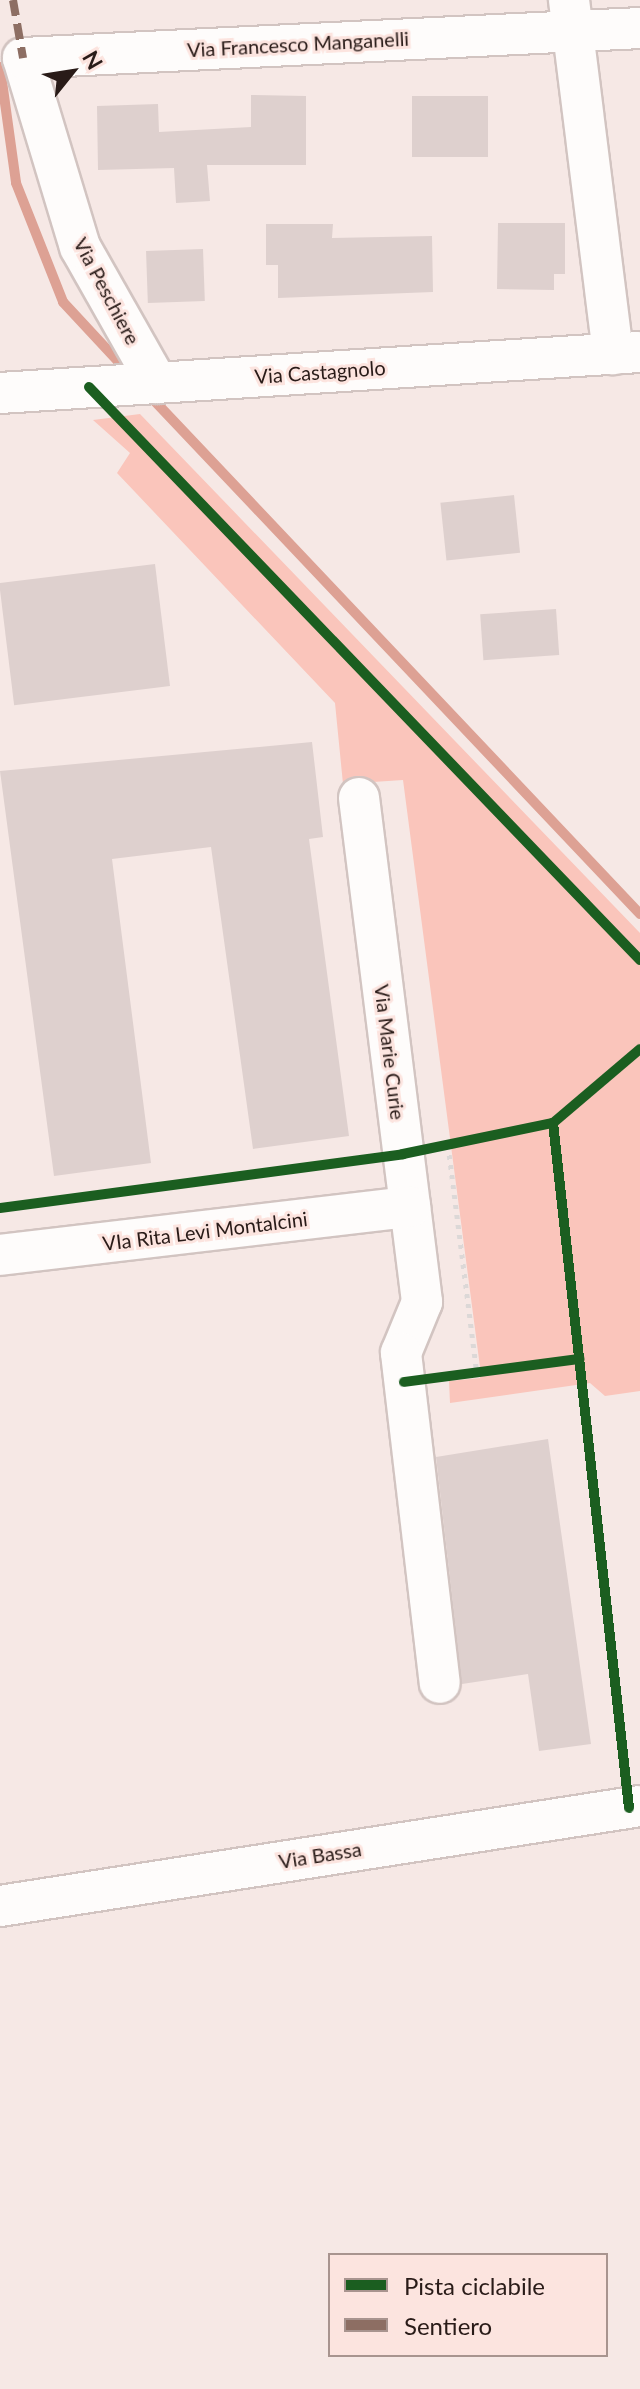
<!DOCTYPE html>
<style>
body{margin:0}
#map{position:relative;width:640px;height:2389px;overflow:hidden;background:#f6e8e5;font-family:Lato,sans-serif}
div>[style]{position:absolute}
.green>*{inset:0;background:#fac5bb}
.stream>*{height:10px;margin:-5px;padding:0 5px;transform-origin:5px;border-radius:5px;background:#dda194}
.building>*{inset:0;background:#ded0ce;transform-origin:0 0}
.path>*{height:5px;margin-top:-2.5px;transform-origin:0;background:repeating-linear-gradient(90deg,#dcd8d7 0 4px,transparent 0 10px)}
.roads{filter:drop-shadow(2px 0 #d2c4c1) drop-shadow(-2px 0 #d2c4c1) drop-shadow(0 2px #d2c4c1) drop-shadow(0 -2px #d2c4c1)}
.minor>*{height:40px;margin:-20px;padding:0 20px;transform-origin:20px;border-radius:20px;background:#fefcfb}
.quiet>*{height:8px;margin-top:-4px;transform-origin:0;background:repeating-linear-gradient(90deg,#8d6e63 0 16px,transparent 0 24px)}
.cycleway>*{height:10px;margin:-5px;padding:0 5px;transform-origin:5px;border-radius:5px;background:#1b5e20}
span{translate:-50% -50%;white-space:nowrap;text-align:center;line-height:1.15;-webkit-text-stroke:6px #fce4df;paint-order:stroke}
.street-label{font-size:20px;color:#291b18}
.legend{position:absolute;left:328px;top:2253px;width:280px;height:104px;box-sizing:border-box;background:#fce4df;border:2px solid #a8948f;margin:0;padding:10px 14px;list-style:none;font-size:24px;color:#291b18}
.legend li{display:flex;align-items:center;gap:16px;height:40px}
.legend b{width:40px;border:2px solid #a8948f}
.north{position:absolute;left:32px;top:32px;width:80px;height:80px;-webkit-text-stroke:6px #fce4df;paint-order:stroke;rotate:60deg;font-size:22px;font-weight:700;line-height:32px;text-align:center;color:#291b18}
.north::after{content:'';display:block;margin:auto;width:28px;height:36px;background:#291b18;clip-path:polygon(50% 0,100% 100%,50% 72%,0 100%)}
</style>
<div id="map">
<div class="green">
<i style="clip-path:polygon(140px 414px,640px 933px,640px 1391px,605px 1396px,590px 1383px,450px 1403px,449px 1381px,480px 1378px,480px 1367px,403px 780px,343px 784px,335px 703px,117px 473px,130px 453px,93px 420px)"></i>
</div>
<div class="stream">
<i style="left:0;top:67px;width:117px;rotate:82.1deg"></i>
<i style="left:16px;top:183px;width:128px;rotate:68.4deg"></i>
<i style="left:63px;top:302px;width:97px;rotate:47.1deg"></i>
<i style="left:148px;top:394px;width:716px;rotate:46.58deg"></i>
</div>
<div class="building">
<i style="clip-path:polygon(251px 95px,306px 96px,306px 165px,207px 165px,210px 201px,176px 203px,174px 168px,98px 170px,97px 106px,158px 104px,159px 132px,251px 127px)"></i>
<i style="left:412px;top:96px;width:76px;height:61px"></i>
<i style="clip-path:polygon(498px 223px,565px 223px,565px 274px,554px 274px,554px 290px,497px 289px)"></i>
<i style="clip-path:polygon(266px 224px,333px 224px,332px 238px,432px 236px,433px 292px,278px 298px,278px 265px,266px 265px)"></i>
<i style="left:203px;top:249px;width:52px;height:57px;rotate:88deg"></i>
<i style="left:514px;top:495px;width:58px;height:74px;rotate:84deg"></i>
<i style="left:155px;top:564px;width:123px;height:157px;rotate:83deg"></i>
<i style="left:556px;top:609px;width:46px;height:76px;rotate:86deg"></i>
<i style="clip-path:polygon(312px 742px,323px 837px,309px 839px,349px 1136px,253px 1149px,211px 847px,112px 859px,151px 1163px,54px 1176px,0 771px)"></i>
<i style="clip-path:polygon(548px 1439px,591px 1744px,539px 1751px,528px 1674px,462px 1684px,436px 1457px)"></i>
</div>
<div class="path">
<i style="left:448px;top:1145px;width:230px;rotate:82.8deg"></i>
<i style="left:438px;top:1378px;width:142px;rotate:-7.7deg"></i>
</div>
<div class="roads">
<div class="minor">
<i style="left:569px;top:0;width:357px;rotate:82.9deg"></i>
<i style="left:157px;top:383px;width:156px;rotate:-119.5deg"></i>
<i style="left:80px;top:247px;width:197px;rotate:-106.8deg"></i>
<i style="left:23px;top:58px;width:618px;rotate:-2.78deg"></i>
<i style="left:0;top:393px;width:641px;rotate:-3.67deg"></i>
<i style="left:359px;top:798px;width:508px;rotate:82.87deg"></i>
<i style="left:422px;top:1302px;width:55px;rotate:112.4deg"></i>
<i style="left:401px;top:1353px;width:332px;rotate:83.3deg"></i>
<i style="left:0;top:1255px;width:413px;rotate:-6.7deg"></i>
<i style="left:0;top:1906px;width:648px;rotate:-8.88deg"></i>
</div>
</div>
<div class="quiet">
<i style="left:13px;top:0;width:59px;rotate:80.2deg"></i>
</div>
<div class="cycleway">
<i style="left:89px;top:387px;width:795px;rotate:46.12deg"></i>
<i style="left:553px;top:1123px;width:689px;rotate:83.67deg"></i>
<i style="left:0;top:1208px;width:407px;rotate:-7.6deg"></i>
<i style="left:403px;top:1154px;width:153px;rotate:-11.7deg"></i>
<i style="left:553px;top:1123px;width:114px;rotate:-40.4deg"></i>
<i style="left:404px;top:1382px;width:177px;rotate:-7.5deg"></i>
</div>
<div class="street-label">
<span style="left:298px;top:44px;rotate:-3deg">Via Francesco Manganelli</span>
<span style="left:107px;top:291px;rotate:62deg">Via Peschiere</span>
<span style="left:320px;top:372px;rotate:-4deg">Via Castagnolo</span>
<span style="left:390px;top:1052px;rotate:83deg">Via Marie Curie</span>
<span style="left:205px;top:1231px;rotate:-7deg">VIa Rita Levi Montalcini</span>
<span style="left:320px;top:1855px;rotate:-9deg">Via Bassa</span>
</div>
<ul class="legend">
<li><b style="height:10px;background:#1b5e20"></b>Pista ciclabile</li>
<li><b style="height:10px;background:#8d6e63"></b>Sentiero</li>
</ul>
<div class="north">N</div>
</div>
